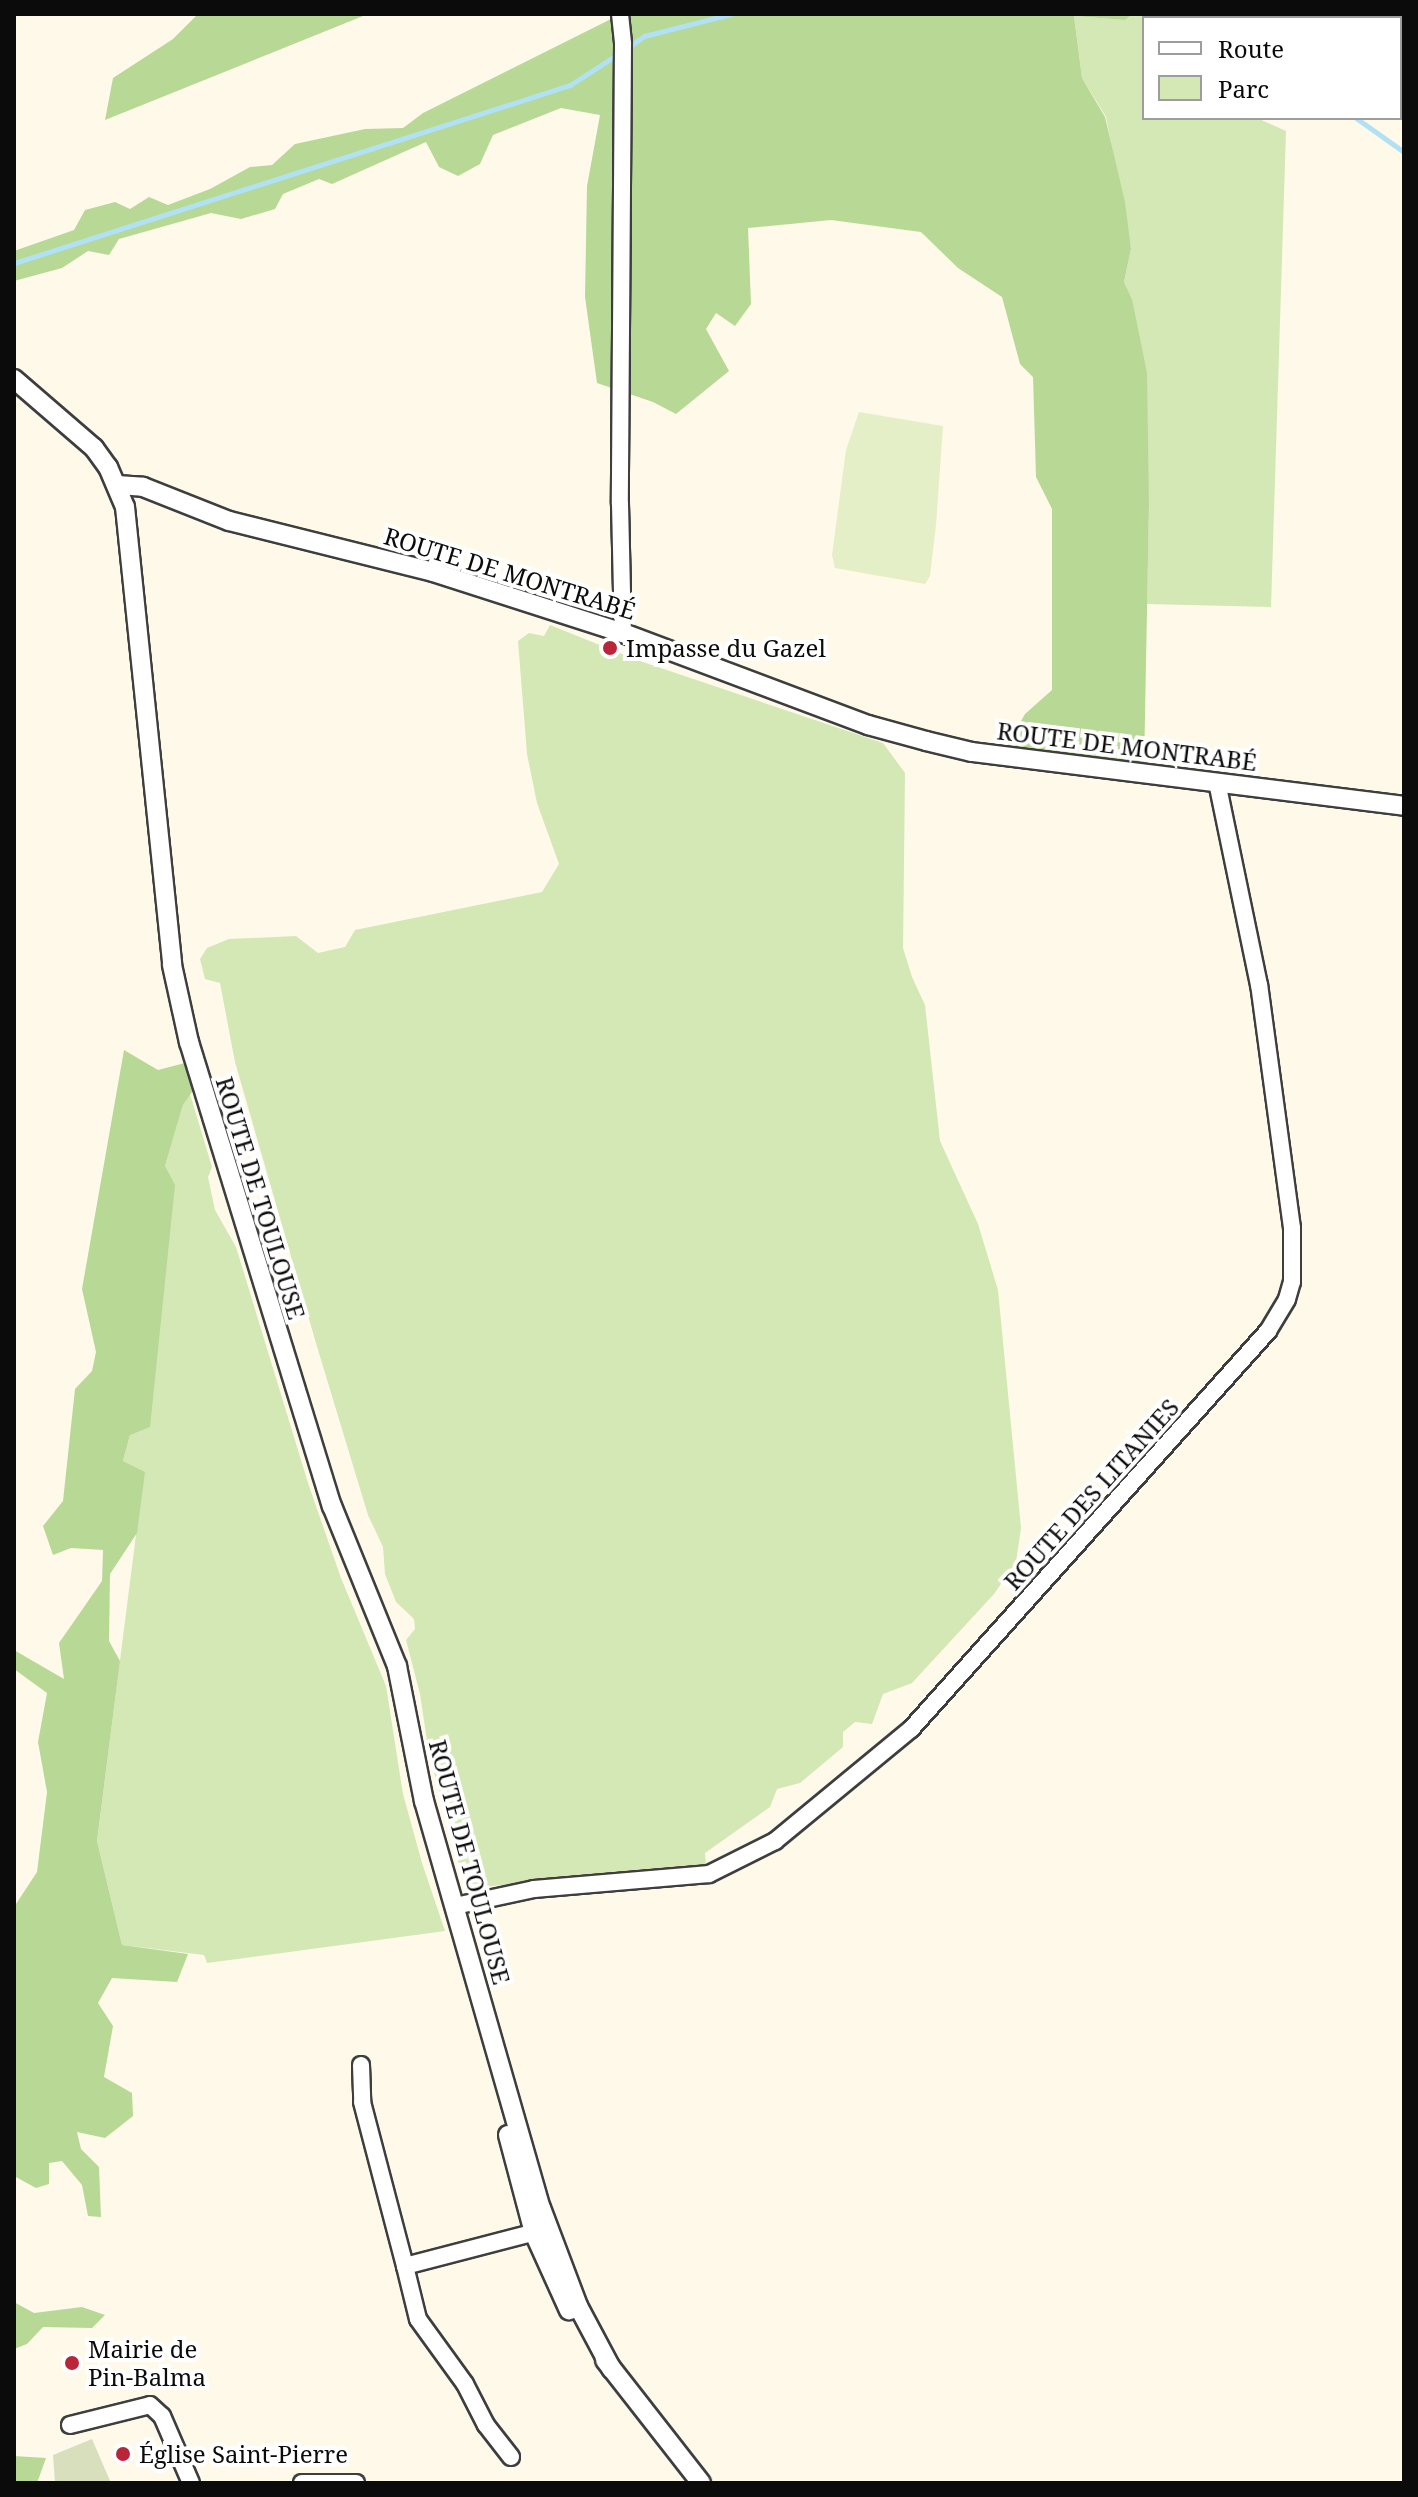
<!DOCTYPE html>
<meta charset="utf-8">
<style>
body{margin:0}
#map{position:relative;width:1418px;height:2497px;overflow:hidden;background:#fff9ea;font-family:"Noto Serif",serif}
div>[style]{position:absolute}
.green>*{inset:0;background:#d3e8b5}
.forest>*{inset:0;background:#b8d895;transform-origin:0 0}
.cemetery>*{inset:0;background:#d7dfbd}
.pitch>*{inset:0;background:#e4efc7}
.stream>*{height:5px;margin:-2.5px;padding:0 2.5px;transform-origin:2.5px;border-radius:2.5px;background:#b0e1f5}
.roads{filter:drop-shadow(2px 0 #3e3e3e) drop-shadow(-2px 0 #3e3e3e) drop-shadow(0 2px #3e3e3e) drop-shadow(0 -2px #3e3e3e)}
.minor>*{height:16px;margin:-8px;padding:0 8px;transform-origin:8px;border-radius:8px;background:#fff}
.tertiary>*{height:18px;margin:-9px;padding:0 9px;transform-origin:9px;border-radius:9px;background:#fff}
.dots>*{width:22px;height:22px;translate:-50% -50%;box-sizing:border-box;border:4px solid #fff;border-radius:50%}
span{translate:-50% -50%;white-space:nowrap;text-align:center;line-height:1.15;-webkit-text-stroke:8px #fff;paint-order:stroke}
.street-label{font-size:24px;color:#0b0b0b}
.poi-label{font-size:24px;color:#0b0b0b}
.left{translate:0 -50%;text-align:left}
.frame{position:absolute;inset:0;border:16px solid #0b0b0b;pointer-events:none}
.legend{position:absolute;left:1142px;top:16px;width:260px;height:104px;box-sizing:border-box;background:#fff;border:2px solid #9d9d9d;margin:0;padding:10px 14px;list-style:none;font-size:24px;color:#0b0b0b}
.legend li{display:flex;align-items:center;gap:16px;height:40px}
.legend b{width:40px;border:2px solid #9d9d9d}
</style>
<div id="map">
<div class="green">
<i style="clip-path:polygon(1133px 14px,1203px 14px,1204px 18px,1144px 18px,1144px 118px,1257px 118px,1286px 131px,1271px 607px,1147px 604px,1149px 505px,1132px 299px,1124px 282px,1131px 249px,1106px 117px,1082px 78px,1074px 16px,1125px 20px)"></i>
<i style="clip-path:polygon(550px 625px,637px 660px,883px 743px,905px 773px,903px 948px,912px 977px,925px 1005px,940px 1141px,978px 1224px,998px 1290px,1021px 1528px,1016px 1562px,994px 1594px,912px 1683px,883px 1694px,872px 1724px,855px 1722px,843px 1732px,843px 1747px,800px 1783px,777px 1789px,770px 1807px,705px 1853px,706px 1865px,482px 1887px,467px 1882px,459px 1864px,429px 1754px,420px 1694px,406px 1640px,415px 1629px,414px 1619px,396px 1602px,385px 1574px,383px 1547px,368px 1515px,318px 1350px,235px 1062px,220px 983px,205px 979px,200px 959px,207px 948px,229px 939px,296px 936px,318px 953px,345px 947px,355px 930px,542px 892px,559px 864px,537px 803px,527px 754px,518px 641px,529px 633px,544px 636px)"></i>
<i style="clip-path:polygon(190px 1094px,212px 1167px,208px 1177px,215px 1210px,236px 1247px,308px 1483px,341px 1578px,386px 1686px,403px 1794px,422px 1863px,445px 1931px,207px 1963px,204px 1955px,122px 1945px,97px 1841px,144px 1472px,123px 1461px,130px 1435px,165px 1166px,183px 1105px)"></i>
</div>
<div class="forest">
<i style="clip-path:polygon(198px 14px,368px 14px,105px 120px,113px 78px,173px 39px)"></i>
<i style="clip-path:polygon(621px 14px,1133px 14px,1125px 20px,1074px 16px,1082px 78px,1105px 117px,1125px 202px,1131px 249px,1124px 282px,1132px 299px,1147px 373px,1149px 505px,1144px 769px,1005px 750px,1025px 714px,1052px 690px,1052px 509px,1036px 477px,1033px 377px,1020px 364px,1002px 297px,958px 268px,921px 232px,831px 220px,748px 228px,751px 304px,735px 326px,716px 313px,706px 329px,729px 371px,676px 414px,653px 402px,597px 383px,585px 297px,587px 186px,600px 115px,561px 108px,493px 135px,480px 164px,458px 176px,439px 167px,426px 142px,332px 184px,319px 179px,283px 194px,275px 209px,241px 219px,211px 213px,119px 239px,109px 255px,88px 251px,62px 268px,14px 281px,14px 251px,74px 230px,85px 210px,115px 202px,130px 209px,149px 197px,168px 205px,210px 189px,250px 167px,272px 165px,295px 144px,365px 129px,403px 128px,423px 113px)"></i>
<i style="left:1203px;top:14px;width:171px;height:4px"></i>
<i style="clip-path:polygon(124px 1050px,158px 1070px,185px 1063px,194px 1089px,183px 1105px,165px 1166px,175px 1185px,150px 1427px,130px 1435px,123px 1461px,145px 1472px,137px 1533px,110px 1574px,109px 1641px,120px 1661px,97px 1841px,122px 1945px,188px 1954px,177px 1982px,112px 1978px,98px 2003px,113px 2026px,104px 2077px,132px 2093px,133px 2116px,105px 2138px,77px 2132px,81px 2149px,99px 2167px,101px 2217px,88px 2216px,82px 2185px,62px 2161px,49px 2163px,49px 2184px,36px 2188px,14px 2176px,14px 1907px,37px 1872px,47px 1792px,38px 1742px,47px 1693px,14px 1669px,14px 1650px,64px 1679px,59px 1643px,102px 1581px,103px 1550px,71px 1548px,53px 1555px,43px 1526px,63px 1501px,75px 1389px,92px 1371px,96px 1352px,82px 1289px)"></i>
<i style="clip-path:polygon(14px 2302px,34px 2313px,82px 2307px,105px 2315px,92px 2328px,43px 2327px,27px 2344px,14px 2349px)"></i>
<i style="clip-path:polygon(14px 2456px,46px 2458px,37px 2483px,14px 2483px)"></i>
</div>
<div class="cemetery">
<i style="clip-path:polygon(92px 2439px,111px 2483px,55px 2483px,53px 2455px)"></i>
</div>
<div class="pitch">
<i style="clip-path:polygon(859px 412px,943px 426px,936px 525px,930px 576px,925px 584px,835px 568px,832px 555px,846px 450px)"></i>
</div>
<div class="stream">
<i style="left:1282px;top:14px;width:4px;rotate:63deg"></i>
<i style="left:627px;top:48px;width:21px;rotate:-35deg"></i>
<i style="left:644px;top:36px;width:90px;rotate:-14.2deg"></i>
<i style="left:1356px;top:118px;width:59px;rotate:35.3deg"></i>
<i style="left:14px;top:263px;width:584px;rotate:-17.75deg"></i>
<i style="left:570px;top:85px;width:57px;rotate:-32.9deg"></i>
</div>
<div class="roads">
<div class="minor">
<i style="left:620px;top:14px;width:30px;rotate:84deg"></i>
<i style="left:623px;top:44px;width:460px;rotate:90.4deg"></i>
<i style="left:620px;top:504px;width:129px;rotate:88.7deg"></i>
<i style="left:455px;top:1906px;width:81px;rotate:-12.1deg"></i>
<i style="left:534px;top:1889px;width:176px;rotate:-4.9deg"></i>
<i style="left:709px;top:1874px;width:74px;rotate:-26.6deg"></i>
<i style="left:775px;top:1841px;width:176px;rotate:-39.5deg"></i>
<i style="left:911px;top:1729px;width:535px;rotate:-48.11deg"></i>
<i style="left:1268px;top:1331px;width:37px;rotate:-59deg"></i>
<i style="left:1287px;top:1299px;width:18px;rotate:-74deg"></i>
<i style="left:1292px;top:1282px;width:54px;rotate:-90deg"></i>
<i style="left:1292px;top:1228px;width:245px;rotate:-97.7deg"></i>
<i style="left:1259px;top:985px;width:206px;rotate:-101.7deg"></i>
<i style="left:361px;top:2065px;width:37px;rotate:88deg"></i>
<i style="left:362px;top:2102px;width:170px;rotate:75.3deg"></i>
<i style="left:70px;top:2425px;width:82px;rotate:-14deg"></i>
<i style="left:150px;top:2405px;width:16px;rotate:43deg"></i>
<i style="left:162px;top:2416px;width:73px;rotate:66.6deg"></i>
<i style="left:511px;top:2457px;width:41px;rotate:-128deg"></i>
<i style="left:486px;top:2425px;width:46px;rotate:-117.1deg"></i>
<i style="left:465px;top:2384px;width:80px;rotate:-125.9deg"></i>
<i style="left:418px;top:2319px;width:55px;rotate:-103.8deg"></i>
<i style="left:405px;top:2266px;width:147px;rotate:-14.6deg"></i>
<i style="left:302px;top:2483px;width:54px"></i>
</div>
<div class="tertiary">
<i style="left:14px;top:379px;width:106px;rotate:40.8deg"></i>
<i style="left:94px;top:448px;width:24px;rotate:54deg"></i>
<i style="left:108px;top:467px;width:43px;rotate:67deg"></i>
<i style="left:125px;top:507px;width:460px;rotate:84.1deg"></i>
<i style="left:172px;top:965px;width:79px;rotate:77.6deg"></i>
<i style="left:189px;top:1042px;width:486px;rotate:72.9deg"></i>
<i style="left:332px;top:1506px;width:173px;rotate:67.9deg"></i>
<i style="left:397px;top:1666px;width:138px;rotate:78.7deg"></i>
<i style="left:424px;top:1801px;width:423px;rotate:74deg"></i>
<i style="left:541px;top:2208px;width:105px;rotate:69.3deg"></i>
<i style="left:578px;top:2306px;width:72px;rotate:62deg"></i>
<i style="left:117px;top:485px;width:26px;rotate:4deg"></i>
<i style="left:143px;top:487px;width:92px;rotate:21.6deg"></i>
<i style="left:229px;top:521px;width:210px;rotate:14deg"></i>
<i style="left:433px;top:572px;width:200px;rotate:17.8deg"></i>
<i style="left:623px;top:633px;width:262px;rotate:20.6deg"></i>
<i style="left:868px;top:725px;width:60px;rotate:15.4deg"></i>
<i style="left:926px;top:741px;width:47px;rotate:13.4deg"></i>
<i style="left:972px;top:752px;width:435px;rotate:7.1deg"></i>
<i style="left:508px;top:2135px;width:101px;rotate:75.1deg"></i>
<i style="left:534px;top:2233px;width:85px;rotate:65.6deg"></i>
<i style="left:605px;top:2360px;width:156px;rotate:52deg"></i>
</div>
</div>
<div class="dots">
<i style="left:610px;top:648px;background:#b92639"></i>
<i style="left:72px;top:2363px;background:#b92639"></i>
<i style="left:123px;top:2454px;background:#b92639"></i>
</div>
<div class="street-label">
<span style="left:510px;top:573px;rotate:17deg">ROUTE DE MONTRABÉ</span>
<span style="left:1127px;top:746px;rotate:7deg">ROUTE DE MONTRABÉ</span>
<span style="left:261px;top:1198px;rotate:73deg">ROUTE DE TOULOUSE</span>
<span style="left:1091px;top:1494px;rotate:-48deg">ROUTE DES LITANIES</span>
<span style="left:470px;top:1862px;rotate:75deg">ROUTE DE TOULOUSE</span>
</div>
<div class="poi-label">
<span class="left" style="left:626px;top:648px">Impasse du Gazel</span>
<span class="left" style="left:88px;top:2363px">Mairie de<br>Pin-Balma</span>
<span class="left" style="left:139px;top:2454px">Église Saint-Pierre</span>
</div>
<div class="frame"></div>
<ul class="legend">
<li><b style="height:10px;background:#fff"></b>Route</li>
<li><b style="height:22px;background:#d3e8b5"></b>Parc</li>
</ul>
</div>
